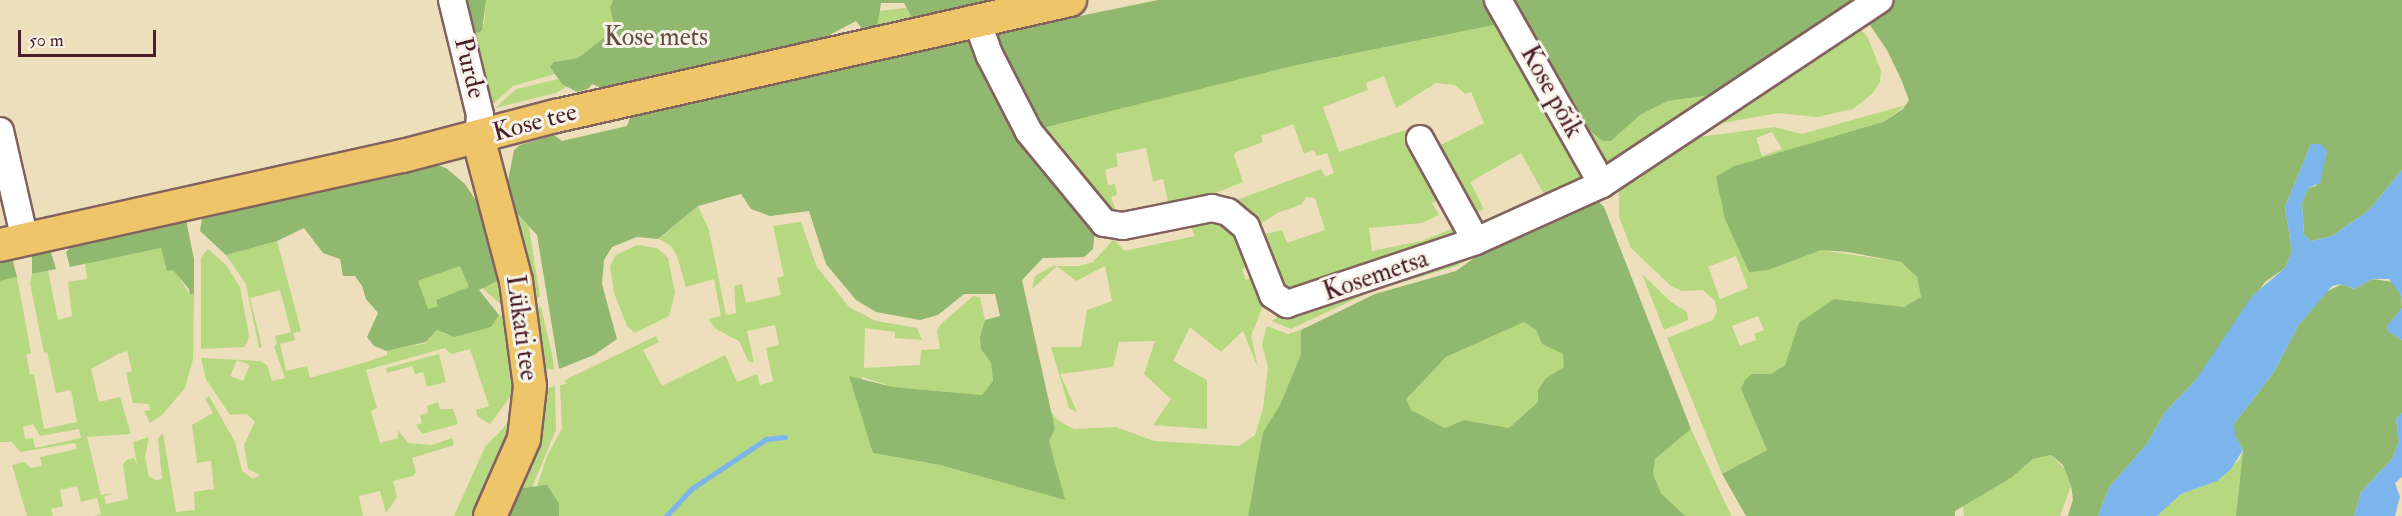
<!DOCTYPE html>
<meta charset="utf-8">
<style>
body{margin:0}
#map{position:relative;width:2402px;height:516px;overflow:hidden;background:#eddfbc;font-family:"IM FELL Double Pica",serif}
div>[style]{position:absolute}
.green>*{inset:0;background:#b5d881}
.forest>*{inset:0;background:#90b86f}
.water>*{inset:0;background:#7bb5ec}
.stream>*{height:5px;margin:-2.5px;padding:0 2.5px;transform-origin:2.5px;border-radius:2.5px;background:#7bb5ec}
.roads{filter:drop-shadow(2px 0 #83625e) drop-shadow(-2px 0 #83625e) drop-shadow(0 2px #83625e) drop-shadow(0 -2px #83625e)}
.minor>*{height:26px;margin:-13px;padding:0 13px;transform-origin:13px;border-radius:13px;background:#fff}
.major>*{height:32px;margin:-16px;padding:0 16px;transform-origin:16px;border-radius:16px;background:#eec569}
span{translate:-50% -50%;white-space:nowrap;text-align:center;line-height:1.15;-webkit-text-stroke:6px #f7f3e8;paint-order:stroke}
.park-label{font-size:26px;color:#654d40}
.street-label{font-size:26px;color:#4a1f2b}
.scale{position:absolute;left:18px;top:30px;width:138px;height:27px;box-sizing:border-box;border:3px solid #4a1f2b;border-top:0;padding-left:8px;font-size:18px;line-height:21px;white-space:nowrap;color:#4a1f2b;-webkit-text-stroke:4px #f7f3e8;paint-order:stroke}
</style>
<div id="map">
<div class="green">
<i style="clip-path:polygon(460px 0,484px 24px,486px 0,613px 0,610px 7px,616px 28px,578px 58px,554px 62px,555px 74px,513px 86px,491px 106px)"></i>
<i style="clip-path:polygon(1506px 0,1513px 0,1590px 131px,1611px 141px,1640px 115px,1668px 101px,1726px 93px,1616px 163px,1600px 159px)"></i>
<i style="clip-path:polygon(906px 8px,913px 20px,877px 28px,878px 11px)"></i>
<i style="clip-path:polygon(1855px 22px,1868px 38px,1881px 71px,1880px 82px,1872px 94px,1853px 109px,1817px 117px,1779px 113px,1705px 126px)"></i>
<i style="clip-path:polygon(evenodd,1499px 24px,1588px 181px,1545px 196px,1521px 153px,1470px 182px,1484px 209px,1473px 215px,1435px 148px,1484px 123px,1471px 92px,1465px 94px,1455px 85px,1436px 83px,1396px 108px,1384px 76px,1366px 83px,1368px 90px,1323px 107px,1339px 152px,1405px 130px,1466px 234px,1287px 299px,1260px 235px,1282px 230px,1287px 243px,1325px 230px,1315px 198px,1306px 197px,1302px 204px,1277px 213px,1258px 226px,1231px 202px,1321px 169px,1325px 177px,1334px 173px,1327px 153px,1317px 156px,1314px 150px,1304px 154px,1293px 124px,1261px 136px,1263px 142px,1236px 152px,1234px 156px,1243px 182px,1215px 193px,1216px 199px,1169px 206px,1163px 179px,1153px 181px,1146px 148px,1116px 154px,1118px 166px,1105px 170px,1108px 185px,1115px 184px,1117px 195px,1111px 197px,1117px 214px,1113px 215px,1033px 130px,1297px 65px,1499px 24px,1442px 197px,1458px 227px,1421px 241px,1372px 251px,1369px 228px,1422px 223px,1439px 215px,1432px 203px,1442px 197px)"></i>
<i style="clip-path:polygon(558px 79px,568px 86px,556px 93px,495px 108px,516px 89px)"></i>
<i style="clip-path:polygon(evenodd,1906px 105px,1883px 122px,1856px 131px,1734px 166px,1821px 250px,1901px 262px,1917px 277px,1921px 297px,1904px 307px,1834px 299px,1792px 349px,1785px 365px,1771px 374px,1752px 374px,1741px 389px,1767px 450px,1722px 474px,1667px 338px,1713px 320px,1717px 311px,1715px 301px,1703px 290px,1682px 291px,1671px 286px,1631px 248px,1619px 217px,1619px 190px,1622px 184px,1640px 179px,1648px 162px,1667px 148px,1700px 137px,1774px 127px,1802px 134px,1906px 105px,1772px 132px,1782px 149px,1762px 156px,1756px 138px,1772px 132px,1906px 105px,1736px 256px,1748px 288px,1720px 299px,1708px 267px,1736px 256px,1906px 105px,1758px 316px,1764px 330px,1754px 334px,1756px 340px,1740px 346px,1732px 326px,1758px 316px)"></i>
<i style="clip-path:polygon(698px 206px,709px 230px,726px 315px,736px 313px,734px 286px,742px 284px,746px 303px,781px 295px,777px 278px,784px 276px,773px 226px,801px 222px,817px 267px,849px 307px,876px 321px,917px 328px,922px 340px,895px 338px,895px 332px,865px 328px,864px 368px,920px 365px,921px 350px,940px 349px,937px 331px,940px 325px,973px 296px,980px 297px,985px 320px,981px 349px,991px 363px,993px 381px,982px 395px,893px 387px,862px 377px,873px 453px,940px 465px,1064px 499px,1049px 441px,1055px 429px,1049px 409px,1057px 420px,1074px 429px,1116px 427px,1154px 441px,1239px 446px,1255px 435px,1263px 409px,1268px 367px,1262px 344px,1267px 326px,1288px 334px,1301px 330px,1301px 354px,1280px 405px,1263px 432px,1248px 516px,560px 516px,537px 486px,547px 456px,562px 429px,560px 385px,566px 384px,565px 380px,656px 336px,659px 342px,643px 350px,662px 386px,725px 355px,737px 382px,757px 374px,760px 385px,773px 381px,766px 348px,779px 345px,775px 325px,747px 331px,754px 363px,748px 361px,739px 341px,716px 329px,708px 319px,721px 316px,714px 279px,686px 287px,677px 256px,671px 246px,659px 239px)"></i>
<i style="clip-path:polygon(511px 207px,529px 227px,540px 297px,530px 298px)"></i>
<i style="clip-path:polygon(1186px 216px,1229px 218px,1249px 266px,1242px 269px,1246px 280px,1253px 277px,1265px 301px,1251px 336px,1258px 368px,1243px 331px,1221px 352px,1190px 327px,1173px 361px,1207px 380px,1207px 429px,1153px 425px,1171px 399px,1144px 374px,1155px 341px,1119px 342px,1113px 367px,1060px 374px,1077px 412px,1069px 408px,1051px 347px,1081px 347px,1087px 310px,1112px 301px,1105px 266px,1076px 281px,1057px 266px,1032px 289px,1035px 276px,1053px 266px,1080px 266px,1093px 262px,1114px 239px,1124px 251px,1195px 236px)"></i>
<i style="clip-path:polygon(evenodd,277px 241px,301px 331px,293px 333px,295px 340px,280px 344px,286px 371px,307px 366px,310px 378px,373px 360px,387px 355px,387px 351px,426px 343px,437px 330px,448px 335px,491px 327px,499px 315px,508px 318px,515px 358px,510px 397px,490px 424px,477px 416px,476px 410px,489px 406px,470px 349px,451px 354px,445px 348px,366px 370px,377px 408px,371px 411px,380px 443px,398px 438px,398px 430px,408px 443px,432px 445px,452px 438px,454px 445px,412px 458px,416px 472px,413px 476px,393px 481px,397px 497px,386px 513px,380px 491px,359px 496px,363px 516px,95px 516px,101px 514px,97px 498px,81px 502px,77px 486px,60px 490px,63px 506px,51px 509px,53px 516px,27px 516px,12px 465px,24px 462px,31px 468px,42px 466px,40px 457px,77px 449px,75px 443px,20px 452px,12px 442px,0 442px,0 281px,17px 277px,31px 353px,26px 355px,30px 374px,34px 374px,44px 429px,77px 422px,71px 390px,56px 393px,47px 352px,44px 353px,30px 283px,32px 274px,48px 271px,58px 320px,72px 316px,68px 282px,87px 279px,85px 263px,161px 248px,190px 295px,194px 293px,193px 359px,185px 388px,162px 415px,150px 423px,144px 411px,150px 410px,149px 404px,133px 403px,126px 373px,132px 371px,127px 351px,118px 354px,91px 369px,99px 402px,120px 397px,131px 434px,87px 437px,101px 495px,112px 493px,104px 497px,106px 504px,128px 499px,123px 465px,126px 460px,134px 458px,137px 464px,133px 442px,149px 437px,145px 457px,149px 476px,155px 480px,162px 479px,158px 438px,163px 433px,176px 512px,195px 510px,194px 492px,214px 489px,211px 461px,197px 463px,192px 425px,213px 413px,205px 399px,209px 396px,235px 442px,242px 471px,253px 479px,260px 475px,248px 469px,244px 445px,255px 422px,247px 414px,230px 415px,206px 379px,201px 358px,260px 361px,267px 365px,272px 381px,285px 378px,274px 346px,277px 344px,275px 336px,291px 332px,280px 290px,250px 298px,262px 347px,259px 348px,246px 284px,226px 255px,277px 241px,237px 360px,250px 365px,243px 381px,230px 376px,237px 360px,277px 241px,33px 424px,40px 436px,79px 429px,81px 438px,35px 448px,33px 438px,25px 439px,23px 427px,33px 424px)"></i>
<i style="clip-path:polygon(637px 245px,657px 248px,668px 258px,675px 293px,669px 316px,635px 333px,627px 326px,614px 293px,610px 266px,616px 255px)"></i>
<i style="clip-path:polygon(208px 249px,226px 265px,240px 287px,249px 336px,245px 347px,201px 349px,201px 258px)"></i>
<i style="clip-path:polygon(1471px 256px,1457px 266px,1372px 291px,1291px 329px,1272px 321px,1283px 313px)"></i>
<i style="clip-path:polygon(460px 266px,470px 287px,436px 300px,438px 306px,428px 310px,418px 281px)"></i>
<i style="clip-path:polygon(1642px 274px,1671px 302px,1687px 312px,1688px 320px,1664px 330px)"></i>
<i style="clip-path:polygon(501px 279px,505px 305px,502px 305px,482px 288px)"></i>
<i style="clip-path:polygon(541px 307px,553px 359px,554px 370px,542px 368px,534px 309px)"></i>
<i style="clip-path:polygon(1524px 322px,1536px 330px,1542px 344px,1558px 349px,1564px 354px,1564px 367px,1546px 378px,1538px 390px,1538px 402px,1509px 428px,1464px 420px,1445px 428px,1410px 410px,1406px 398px,1446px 357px)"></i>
<i style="clip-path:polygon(439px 354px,446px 382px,427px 387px,423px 372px,415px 374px,412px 366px,387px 373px,386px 368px)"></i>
<i style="clip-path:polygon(555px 386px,556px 430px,532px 487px,515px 489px,545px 389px)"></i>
<i style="clip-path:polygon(438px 402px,440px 409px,453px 409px,458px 424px,422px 434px,416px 425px,422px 423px,420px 415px,428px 413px,427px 406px)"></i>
<i style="clip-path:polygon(509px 422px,514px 422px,479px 516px,454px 516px,485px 447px)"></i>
<i style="clip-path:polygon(1691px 429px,1727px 507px,1732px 516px,1685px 516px,1661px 493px,1653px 474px,1655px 459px)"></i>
<i style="clip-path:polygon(2243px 450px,2236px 516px,2157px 516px,2181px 494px,2217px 481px,2239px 460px)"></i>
<i style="clip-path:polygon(2051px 455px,2064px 468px,2071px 486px,2060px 516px,1964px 516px,1963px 506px,2011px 478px,2033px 459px)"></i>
</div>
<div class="forest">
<i style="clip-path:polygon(460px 0,486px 0,482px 30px,478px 33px,470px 29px)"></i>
<i style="clip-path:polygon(613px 0,1005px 0,913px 20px,904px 3px,881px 3px,877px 28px,864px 31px,856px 21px,818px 41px,606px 90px,592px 84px,588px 89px,577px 92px,562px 84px,550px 67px,554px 62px,578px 58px,615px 29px,610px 7px)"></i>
<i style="clip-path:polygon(1158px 0,1492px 0,1499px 24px,1297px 65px,1022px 133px,1095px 231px,1093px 249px,1084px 257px,1043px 258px,1022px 280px,1055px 429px,1049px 441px,1065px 500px,940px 465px,873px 453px,849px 376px,893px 387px,982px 395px,993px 381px,991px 363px,981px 349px,980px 337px,985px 320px,1000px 316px,995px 294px,964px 294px,938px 315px,920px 320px,876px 312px,856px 300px,826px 264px,809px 211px,770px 216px,751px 209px,741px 194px,698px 206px,658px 239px,637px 237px,612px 247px,604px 260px,602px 284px,617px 339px,594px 355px,559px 369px,537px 235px,511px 207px,507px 186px,514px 150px,520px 145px,554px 135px,562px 141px,627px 126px,630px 118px,642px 114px,955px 37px,996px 33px)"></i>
<i style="clip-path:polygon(1513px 0,2402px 0,2402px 170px,2368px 211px,2332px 236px,2311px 241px,2304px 235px,2302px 204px,2308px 188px,2316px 186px,2327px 152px,2311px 144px,2285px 207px,2292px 252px,2285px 268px,2265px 282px,2195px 381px,2166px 411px,2146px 445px,2110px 486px,2098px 516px,2068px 516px,2073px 499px,2071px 486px,2063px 465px,2051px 455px,2033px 459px,2011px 478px,1955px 511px,1955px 516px,1746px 516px,1722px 474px,1767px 450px,1741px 389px,1745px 380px,1752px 374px,1771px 374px,1785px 365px,1799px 323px,1834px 299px,1904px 307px,1921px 297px,1917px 277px,1901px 262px,1848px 252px,1821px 250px,1768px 270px,1749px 272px,1725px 219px,1716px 177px,1734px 166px,1883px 122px,1903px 109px,1909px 100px,1901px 79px,1887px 50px,1859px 9px,1726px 93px,1668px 101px,1640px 115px,1611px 141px,1603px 141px,1590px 131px)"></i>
<i style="clip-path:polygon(evenodd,431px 163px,446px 168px,465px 184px,483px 211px,501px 279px,479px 290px,499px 315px,491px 327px,454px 337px,437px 330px,426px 342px,387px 351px,374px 346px,367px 337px,378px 313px,366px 299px,362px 286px,355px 276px,343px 276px,340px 259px,323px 253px,304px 228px,277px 241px,226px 255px,200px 231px,202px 219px,221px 211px,431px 163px,460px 266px,469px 287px,436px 300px,438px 306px,428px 309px,418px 281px,460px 266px)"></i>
<i style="clip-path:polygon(evenodd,1596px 199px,1604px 207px,1691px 429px,1655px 459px,1653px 474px,1661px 493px,1685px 516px,1248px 516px,1263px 432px,1280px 405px,1301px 354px,1301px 330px,1375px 294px,1456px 271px,1488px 248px,1596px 199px,1524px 322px,1536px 330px,1542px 344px,1563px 354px,1564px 367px,1546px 378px,1538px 390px,1538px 402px,1509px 428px,1464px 420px,1445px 428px,1411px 410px,1406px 399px,1446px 357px,1524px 322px)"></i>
<i style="clip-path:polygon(186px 220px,194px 259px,194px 293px,190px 295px,189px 289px,173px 270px,167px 271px,161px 248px,70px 267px,66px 252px,73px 245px)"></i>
<i style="clip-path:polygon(50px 249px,56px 269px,32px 274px,32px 253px)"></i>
<i style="clip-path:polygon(0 259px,13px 261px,17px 277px,0 281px)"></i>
<i style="clip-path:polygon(2372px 279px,2394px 282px,2401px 296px,2402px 308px,2387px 326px,2388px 331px,2402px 340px,2402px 413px,2396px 419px,2399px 441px,2392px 459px,2361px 492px,2354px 516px,2236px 516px,2243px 450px,2234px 435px,2234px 424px,2274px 372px,2298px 326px,2326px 292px,2342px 284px,2354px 289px)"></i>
<i style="clip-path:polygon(547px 485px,559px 503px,559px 516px,503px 516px,515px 489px)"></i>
</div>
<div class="water">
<i style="clip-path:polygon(2311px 144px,2321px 144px,2327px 151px,2320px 183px,2308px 188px,2302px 204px,2304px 235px,2311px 241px,2332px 236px,2368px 211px,2402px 170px,2402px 305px,2401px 295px,2389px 279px,2372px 279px,2354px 289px,2342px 284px,2332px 286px,2298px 326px,2274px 372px,2234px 424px,2235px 435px,2243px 450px,2231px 469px,2217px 481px,2181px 494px,2157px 516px,2098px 516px,2110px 486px,2146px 445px,2166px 411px,2195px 381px,2252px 296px,2285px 268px,2292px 252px,2285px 207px)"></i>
<i style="clip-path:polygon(2402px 308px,2402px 340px,2388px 331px,2387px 326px)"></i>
<i style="clip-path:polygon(2402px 413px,2402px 477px,2395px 483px,2400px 497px,2395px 516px,2354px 516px,2361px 492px,2392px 459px,2399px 441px,2396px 419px)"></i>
</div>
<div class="stream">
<i style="left:666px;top:516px;width:37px;rotate:-47deg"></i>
<i style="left:691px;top:489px;width:90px;rotate:-33.7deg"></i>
<i style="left:766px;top:439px;width:19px;rotate:-6deg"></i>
</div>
<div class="roads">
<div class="minor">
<i style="left:452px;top:0;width:118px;rotate:76.3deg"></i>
<i style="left:480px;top:115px;width:22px;rotate:95deg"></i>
<i style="left:1498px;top:0;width:211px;rotate:60.5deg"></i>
<i style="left:977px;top:21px;width:37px;rotate:70deg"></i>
<i style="left:990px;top:56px;width:85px;rotate:62.8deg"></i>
<i style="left:1029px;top:132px;width:118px;rotate:50.5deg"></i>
<i style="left:1104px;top:223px;width:19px;rotate:9deg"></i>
<i style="left:1123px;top:226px;width:91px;rotate:-11.4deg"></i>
<i style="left:1212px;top:208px;width:16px;rotate:14deg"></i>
<i style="left:1228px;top:212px;width:23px;rotate:40deg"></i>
<i style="left:1246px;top:227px;width:73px;rotate:68.3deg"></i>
<i style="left:1273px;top:295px;width:17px;rotate:33deg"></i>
<i style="left:1287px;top:304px;width:199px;rotate:-18.4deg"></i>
<i style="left:1476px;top:241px;width:138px;rotate:-24.3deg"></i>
<i style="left:1602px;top:184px;width:333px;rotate:-33.6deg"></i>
<i style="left:0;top:131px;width:112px;rotate:77.1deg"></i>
<i style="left:1420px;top:139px;width:116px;rotate:61.2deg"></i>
</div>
<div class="major">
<i style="left:478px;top:137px;width:149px;rotate:75.2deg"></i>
<i style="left:516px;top:281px;width:106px;rotate:82.4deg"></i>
<i style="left:530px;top:386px;width:53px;rotate:96.5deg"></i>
<i style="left:524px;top:439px;width:84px;rotate:113.8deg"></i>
<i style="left:0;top:245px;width:413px;rotate:-12.5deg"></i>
<i style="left:403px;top:156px;width:158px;rotate:-14.7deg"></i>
<i style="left:556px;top:116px;width:527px;rotate:-12.72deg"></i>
</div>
</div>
<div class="park-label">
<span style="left:656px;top:38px">Kose mets</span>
</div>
<div class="street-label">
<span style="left:469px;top:68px;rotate:76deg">Purde</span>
<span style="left:1551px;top:92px;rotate:61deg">Kose põik</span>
<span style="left:535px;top:123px;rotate:-15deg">Kose tee</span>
<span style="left:1376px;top:276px;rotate:-19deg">Kosemetsa</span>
<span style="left:521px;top:328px;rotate:82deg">Lükati tee</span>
</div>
<div class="scale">50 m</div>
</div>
